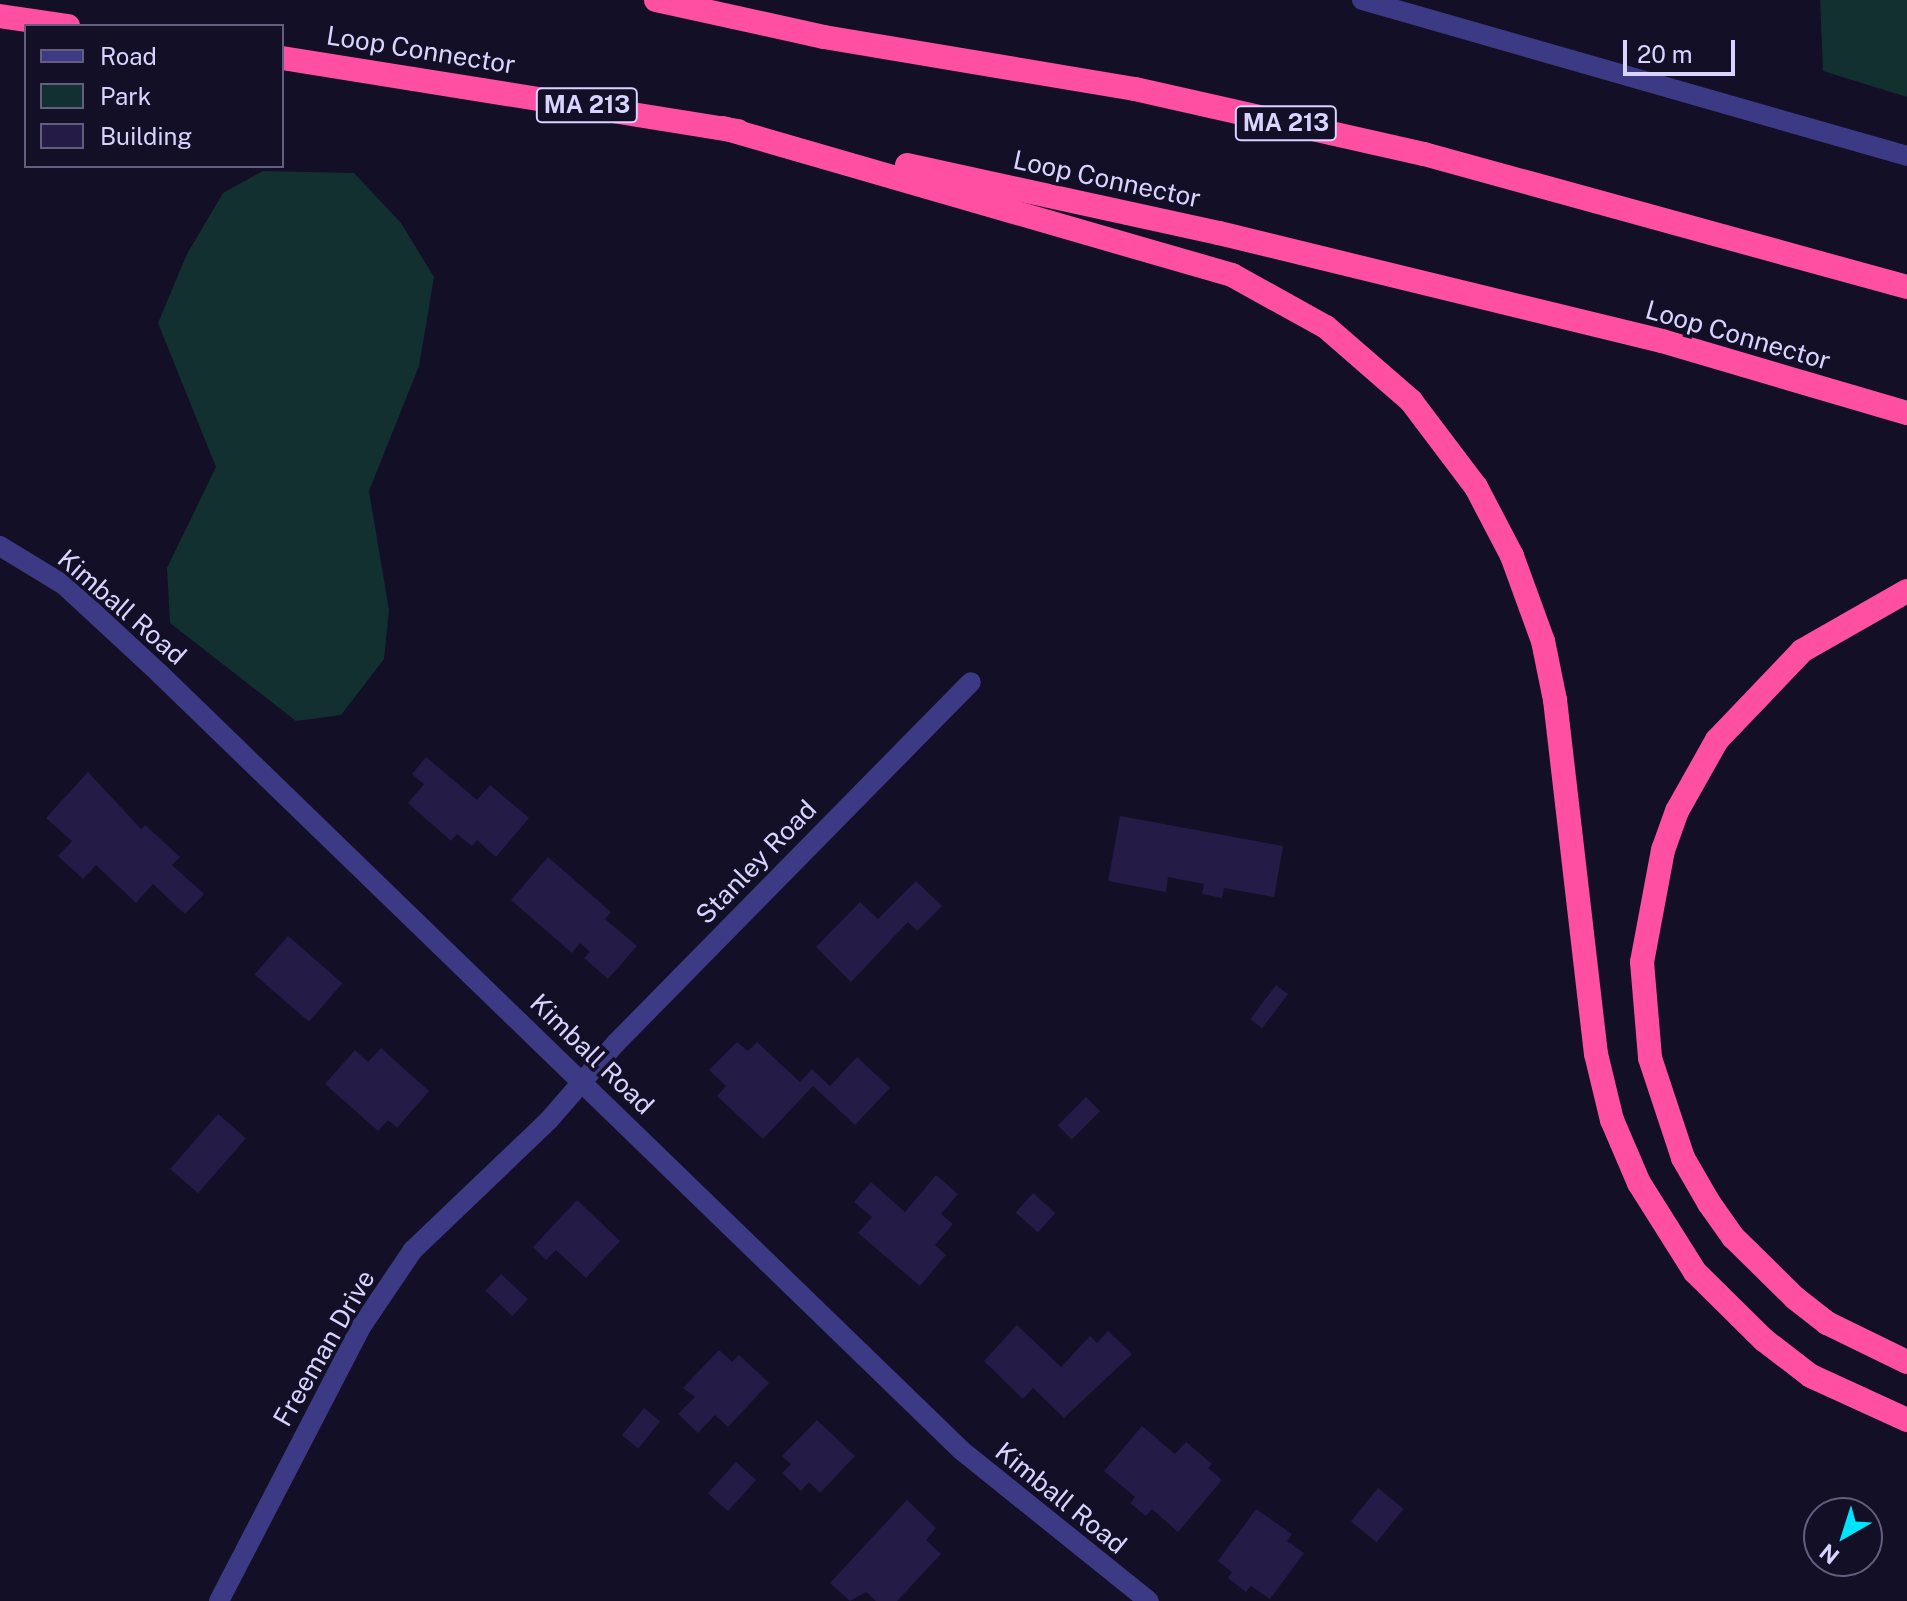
<!DOCTYPE html>
<style>
body{margin:0}
#map{position:relative;width:1907px;height:1601px;overflow:hidden;background:#130f26;font-family:"Public Sans",sans-serif}
div>[style]{position:absolute}
.green>*{inset:0;background:#12302f}
.building>*{inset:0;background:#241b47;transform-origin:0 0}
.street>*{height:20px;margin:-10px;padding:0 10px;transform-origin:10px;border-radius:10px;background:#3d3a85}
.highway>*{height:24px;margin:-12px;padding:0 12px;transform-origin:12px;border-radius:12px;background:#ff4fa3}
span{translate:-50% -50%;white-space:nowrap;text-align:center;line-height:1.15;-webkit-text-stroke:7px #130f26;paint-order:stroke}
.shield-label span{padding:2px 6px;background:#130f26;border:2px solid;border-radius:6px;-webkit-text-stroke-width:0}
.shield-label{font-size:24px;color:#d9d4ff;font-weight:700}
.street-label{font-size:26px;color:#d9d4ff}
.legend{position:absolute;left:24px;top:24px;width:260px;height:144px;box-sizing:border-box;background:#130f26;border:2px solid #625e7d;margin:0;padding:10px 14px;list-style:none;font-size:24px;color:#d9d4ff}
.legend li{display:flex;align-items:center;gap:16px;height:40px}
.legend b{width:40px;border:2px solid #625e7d}
.north{position:absolute;left:1803px;top:1497px;width:80px;height:80px;box-sizing:border-box;background:#130f26;border:2px solid #625e7d;border-radius:50%;rotate:219deg;font-size:22px;font-weight:700;line-height:32px;text-align:center;color:#d9d4ff}
.north::after{content:'';display:block;margin:auto;width:28px;height:36px;background:#00e5ff;clip-path:polygon(50% 0,100% 100%,50% 72%,0 100%)}
.scale{position:absolute;left:1623px;top:40px;width:112px;height:36px;box-sizing:border-box;border:4px solid #d9d4ff;border-top:0;padding-left:10px;font-size:24px;line-height:28px;white-space:nowrap;color:#d9d4ff;-webkit-text-stroke:6px #130f26;paint-order:stroke}
</style>
<div id="map">
<div class="green">
<i style="clip-path:polygon(1820px 0,1907px 0,1907px 97px,1823px 71px)"></i>
<i style="clip-path:polygon(263px 171px,354px 173px,401px 223px,434px 277px,419px 366px,369px 491px,389px 610px,384px 659px,341px 715px,296px 721px,170px 623px,167px 568px,216px 467px,158px 323px,187px 254px,223px 193px)"></i>
</div>
<div class="building">
<i style="clip-path:polygon(426px 757px,477px 800px,490px 785px,529px 818px,496px 857px,477px 840px,472px 846px,457px 834px,451px 841px,408px 803px,424px 784px,412px 774px)"></i>
<i style="clip-path:polygon(88px 772px,141px 829px,145px 825px,180px 857px,172px 865px,204px 894px,185px 914px,153px 884px,136px 903px,96px 865px,83px 879px,58px 856px,72px 841px,46px 818px)"></i>
<i style="clip-path:polygon(1120px 816px,1283px 846px,1274px 897px,1224px 888px,1222px 898px,1202px 894px,1204px 884px,1168px 877px,1166px 892px,1108px 881px)"></i>
<i style="clip-path:polygon(548px 857px,611px 912px,605px 919px,637px 946px,608px 979px,584px 958px,590px 952px,580px 943px,572px 953px,511px 900px)"></i>
<i style="clip-path:polygon(916px 881px,942px 906px,917px 931px,908px 922px,851px 982px,816px 947px,860px 902px,878px 919px)"></i>
<i style="left:288px;top:936px;width:72px;height:51px;rotate:41deg"></i>
<i style="left:1276px;top:985px;width:15px;height:43px;rotate:37deg"></i>
<i style="clip-path:polygon(737px 1042px,748px 1051px,757px 1042px,800px 1082px,812px 1069px,830px 1086px,857px 1057px,890px 1088px,855px 1125px,813px 1086px,763px 1139px,717px 1096px,726px 1086px,709px 1070px)"></i>
<i style="clip-path:polygon(381px 1048px,429px 1091px,397px 1128px,388px 1120px,378px 1131px,325px 1084px,355px 1050px,368px 1062px)"></i>
<i style="left:1086px;top:1097px;width:20px;height:40px;rotate:45deg"></i>
<i style="left:218px;top:1114px;width:37px;height:73px;rotate:41deg"></i>
<i style="clip-path:polygon(936px 1175px,958px 1194px,941px 1214px,953px 1224px,935px 1245px,946px 1255px,920px 1286px,858px 1233px,872px 1217px,854px 1202px,871px 1182px,905px 1212px)"></i>
<i style="left:1033px;top:1193px;width:30px;height:26px;rotate:42deg"></i>
<i style="clip-path:polygon(577px 1200px,620px 1241px,586px 1278px,556px 1250px,546px 1260px,533px 1247px)"></i>
<i style="left:501px;top:1274px;width:37px;height:23px;rotate:43deg"></i>
<i style="clip-path:polygon(1017px 1325px,1061px 1367px,1090px 1336px,1097px 1343px,1108px 1331px,1132px 1354px,1064px 1418px,1033px 1388px,1023px 1399px,984px 1361px)"></i>
<i style="clip-path:polygon(719px 1350px,732px 1362px,739px 1355px,769px 1383px,728px 1427px,715px 1415px,698px 1433px,678px 1414px,695px 1397px,683px 1388px)"></i>
<i style="left:644px;top:1408px;width:21px;height:35px;rotate:39deg"></i>
<i style="clip-path:polygon(817px 1420px,855px 1456px,820px 1493px,809px 1482px,801px 1491px,782px 1473px,791px 1464px,782px 1456px)"></i>
<i style="clip-path:polygon(1142px 1426px,1175px 1454px,1186px 1442px,1212px 1464px,1208px 1468px,1222px 1480px,1178px 1532px,1152px 1509px,1146px 1516px,1130px 1503px,1135px 1497px,1104px 1471px)"></i>
<i style="left:736px;top:1462px;width:27px;height:42px;rotate:42deg"></i>
<i style="left:1378px;top:1488px;width:33px;height:43px;rotate:39deg"></i>
<i style="clip-path:polygon(907px 1500px,936px 1528px,926px 1540px,941px 1554px,897px 1601px,876px 1601px,866px 1592px,850px 1601px,830px 1583px)"></i>
<i style="clip-path:polygon(1256px 1509px,1292px 1534px,1287px 1541px,1304px 1553px,1270px 1599px,1251px 1586px,1246px 1592px,1228px 1578px,1232px 1572px,1218px 1561px)"></i>
</div>
<div class="street">
<i style="left:1362px;top:0;width:567px;rotate:15.97deg"></i>
<i style="left:0;top:546px;width:75px;rotate:31.4deg"></i>
<i style="left:64px;top:585px;width:131px;rotate:42.8deg"></i>
<i style="left:160px;top:674px;width:1115px;rotate:44.09deg"></i>
<i style="left:961px;top:1450px;width:241px;rotate:38.8deg"></i>
<i style="left:219px;top:1601px;width:309px;rotate:-62.6deg"></i>
<i style="left:361px;top:1327px;width:93px;rotate:-56deg"></i>
<i style="left:413px;top:1250px;width:188px;rotate:-43.7deg"></i>
<i style="left:549px;top:1120px;width:102px;rotate:-49deg"></i>
<i style="left:616px;top:1043px;width:506px;rotate:-45.48deg"></i>
</div>
<div class="highway">
<i style="left:656px;top:0;width:172px;rotate:12.4deg"></i>
<i style="left:824px;top:37px;width:315px;rotate:9.5deg"></i>
<i style="left:1135px;top:89px;width:296px;rotate:12.7deg"></i>
<i style="left:1424px;top:154px;width:501px;rotate:15.4deg"></i>
<i style="left:0;top:16px;width:69px;rotate:8.4deg"></i>
<i style="left:282px;top:58px;width:462px;rotate:9.1deg"></i>
<i style="left:723px;top:128px;width:530px;rotate:16.11deg"></i>
<i style="left:1232px;top:275px;width:107px;rotate:29deg"></i>
<i style="left:1326px;top:327px;width:113px;rotate:41deg"></i>
<i style="left:1411px;top:401px;width:108px;rotate:52.9deg"></i>
<i style="left:1476px;top:487px;width:78px;rotate:62.4deg"></i>
<i style="left:1512px;top:556px;width:90px;rotate:70deg"></i>
<i style="left:1543px;top:641px;width:60px;rotate:78.5deg"></i>
<i style="left:1555px;top:700px;width:356px;rotate:83.4deg"></i>
<i style="left:1596px;top:1054px;width:68px;rotate:76.4deg"></i>
<i style="left:1612px;top:1120px;width:69px;rotate:66.8deg"></i>
<i style="left:1639px;top:1183px;width:105px;rotate:57.8deg"></i>
<i style="left:1695px;top:1272px;width:97px;rotate:44.6deg"></i>
<i style="left:1764px;top:1340px;width:59px;rotate:37.5deg"></i>
<i style="left:1811px;top:1376px;width:106px;rotate:24.6deg"></i>
<i style="left:907px;top:165px;width:319px;rotate:12.3deg"></i>
<i style="left:1219px;top:233px;width:456px;rotate:13.7deg"></i>
<i style="left:1662px;top:341px;width:255px;rotate:16.4deg"></i>
<i style="left:1907px;top:591px;width:121px;rotate:150.3deg"></i>
<i style="left:1802px;top:651px;width:123px;rotate:133.7deg"></i>
<i style="left:1717px;top:740px;width:81px;rotate:119.4deg"></i>
<i style="left:1677px;top:811px;width:41px;rotate:109.7deg"></i>
<i style="left:1663px;top:850px;width:114px;rotate:100.6deg"></i>
<i style="left:1642px;top:962px;width:96px;rotate:85.2deg"></i>
<i style="left:1650px;top:1058px;width:105px;rotate:71.7deg"></i>
<i style="left:1683px;top:1158px;width:52px;rotate:60deg"></i>
<i style="left:1709px;top:1203px;width:42px;rotate:54.8deg"></i>
<i style="left:1733px;top:1237px;width:87px;rotate:44.5deg"></i>
<i style="left:1795px;top:1298px;width:41px;rotate:38deg"></i>
<i style="left:1827px;top:1323px;width:89px;rotate:26deg"></i>
</div>
<div class="shield-label">
<span style="left:587px;top:105px">MA 213</span>
<span style="left:1286px;top:123px">MA 213</span>
</div>
<div class="street-label">
<span style="left:421px;top:50px;rotate:9deg">Loop Connector</span>
<span style="left:1107px;top:179px;rotate:12deg">Loop Connector</span>
<span style="left:1738px;top:335px;rotate:16deg">Loop Connector</span>
<span style="left:122px;top:607px;rotate:41deg">Kimball Road</span>
<span style="left:756px;top:862px;rotate:-46deg">Stanley Road</span>
<span style="left:592px;top:1054px;rotate:44deg">Kimball Road</span>
<span style="left:324px;top:1348px;rotate:-60deg">Freeman Drive</span>
<span style="left:1061px;top:1498px;rotate:39deg">Kimball Road</span>
</div>
<ul class="legend">
<li><b style="height:10px;background:#3d3a85"></b>Road</li>
<li><b style="height:22px;background:#12302f"></b>Park</li>
<li><b style="height:22px;background:#241b47"></b>Building</li>
</ul>
<div class="north">N</div>
<div class="scale">20 m</div>
</div>
